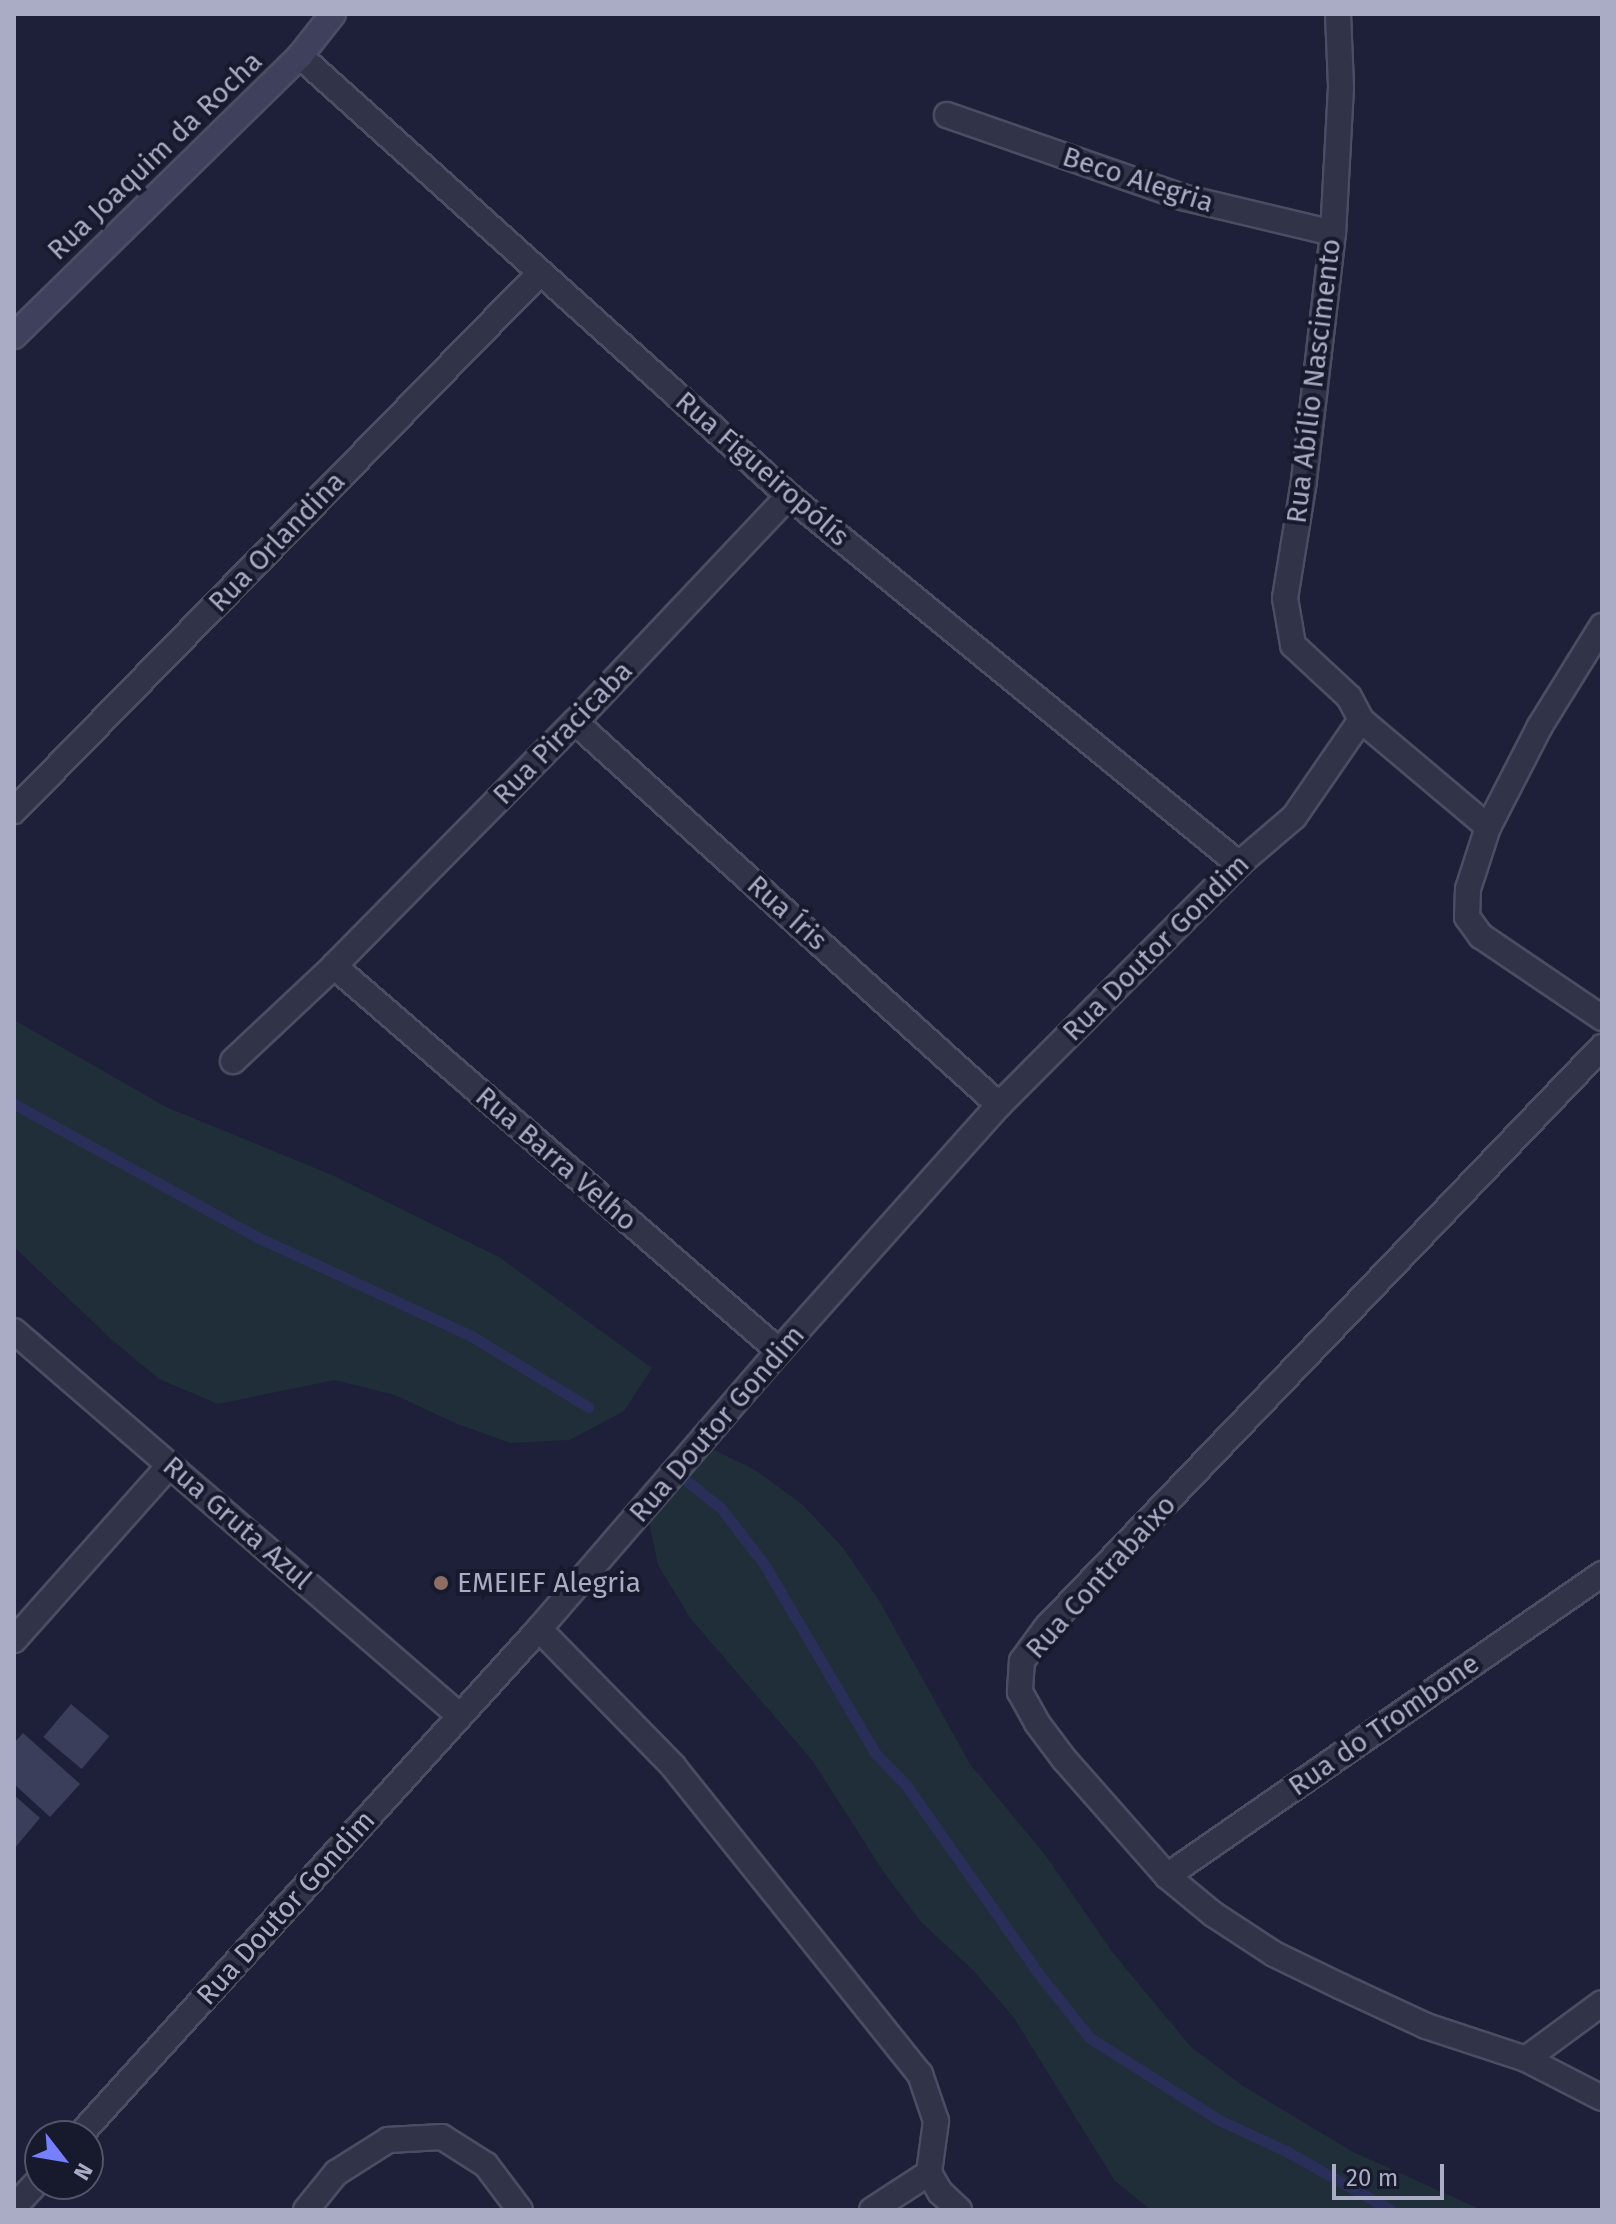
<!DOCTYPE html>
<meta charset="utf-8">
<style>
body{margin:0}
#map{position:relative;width:1616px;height:2224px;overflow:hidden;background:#1d2038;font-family:"Fira Sans",sans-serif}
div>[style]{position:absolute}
.green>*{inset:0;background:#1f2e39}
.stream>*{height:11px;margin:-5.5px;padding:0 5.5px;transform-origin:5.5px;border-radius:5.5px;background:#2a2f5a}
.building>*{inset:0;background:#3b3e5a;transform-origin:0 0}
.roads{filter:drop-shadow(2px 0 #4b4e63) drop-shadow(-2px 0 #4b4e63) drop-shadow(0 2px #4b4e63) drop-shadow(0 -2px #4b4e63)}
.street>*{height:24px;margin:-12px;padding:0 12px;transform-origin:12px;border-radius:12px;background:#313348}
.secondary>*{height:24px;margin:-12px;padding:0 12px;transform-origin:12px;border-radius:12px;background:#3e405c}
.dots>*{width:22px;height:22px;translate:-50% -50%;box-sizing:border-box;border:4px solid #17192c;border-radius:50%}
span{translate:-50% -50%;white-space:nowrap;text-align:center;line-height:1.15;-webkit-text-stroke:8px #17192c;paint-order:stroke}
.street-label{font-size:28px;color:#aaacc6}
.poi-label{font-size:28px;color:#aaacc6}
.left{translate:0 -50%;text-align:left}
.frame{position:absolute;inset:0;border:16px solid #aaacc6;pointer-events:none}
.north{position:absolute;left:24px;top:2120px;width:80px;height:80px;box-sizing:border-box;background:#17192c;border:2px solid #52546a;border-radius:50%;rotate:121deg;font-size:22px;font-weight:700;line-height:32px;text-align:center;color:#aaacc6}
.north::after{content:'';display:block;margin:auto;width:28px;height:36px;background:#7680ff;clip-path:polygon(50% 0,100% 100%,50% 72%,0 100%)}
.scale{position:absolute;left:1332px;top:2164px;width:112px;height:36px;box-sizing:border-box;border:4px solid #aaacc6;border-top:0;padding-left:10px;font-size:24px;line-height:28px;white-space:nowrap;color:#aaacc6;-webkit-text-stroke:6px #17192c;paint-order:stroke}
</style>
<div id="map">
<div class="green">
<i style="clip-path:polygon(14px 1020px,166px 1107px,332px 1175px,499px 1257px,652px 1368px,624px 1411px,570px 1440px,510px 1443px,455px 1423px,395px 1395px,335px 1380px,218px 1404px,159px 1379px,112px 1340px,14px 1247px)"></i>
<i style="clip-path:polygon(702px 1444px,755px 1470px,803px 1505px,844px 1549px,880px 1602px,970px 1764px,1046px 1856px,1113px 1953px,1191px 2047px,1243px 2086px,1353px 2152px,1482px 2210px,1151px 2210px,1115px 2181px,1014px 2018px,974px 1971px,921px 1922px,883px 1871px,812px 1760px,691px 1619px,658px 1565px,645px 1504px)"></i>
</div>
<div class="stream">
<i style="left:14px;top:1104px;width:277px;rotate:28.7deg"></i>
<i style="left:257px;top:1237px;width:238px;rotate:24.8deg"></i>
<i style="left:473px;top:1337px;width:135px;rotate:31.3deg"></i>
<i style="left:688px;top:1482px;width:42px;rotate:38.2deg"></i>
<i style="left:721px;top:1508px;width:71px;rotate:52.5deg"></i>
<i style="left:764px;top:1564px;width:221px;rotate:59.5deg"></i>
<i style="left:876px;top:1754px;width:43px;rotate:45.9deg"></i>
<i style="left:906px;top:1785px;width:230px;rotate:54.9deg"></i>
<i style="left:1038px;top:1973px;width:83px;rotate:51.3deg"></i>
<i style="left:1090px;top:2038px;width:153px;rotate:32.4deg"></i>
<i style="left:1219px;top:2120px;width:74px;rotate:24.8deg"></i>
<i style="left:1286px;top:2151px;width:120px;rotate:29.3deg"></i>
</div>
<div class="building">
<i style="left:71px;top:1704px;width:50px;height:43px;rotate:40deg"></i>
<i style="clip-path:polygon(23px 1733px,80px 1784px,50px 1817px,14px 1784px,14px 1743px)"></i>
<i style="clip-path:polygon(14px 1795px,40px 1818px,14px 1849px)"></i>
</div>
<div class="roads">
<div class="street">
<i style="left:1338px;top:14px;width:73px;rotate:87.6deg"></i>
<i style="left:1341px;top:87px;width:146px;rotate:93.1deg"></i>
<i style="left:1333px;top:233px;width:250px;rotate:96.7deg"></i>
<i style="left:1304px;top:481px;width:119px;rotate:99.2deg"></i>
<i style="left:1285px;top:598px;width:48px;rotate:80.3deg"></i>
<i style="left:1293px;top:645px;width:76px;rotate:42.9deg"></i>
<i style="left:1349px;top:697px;width:26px;rotate:62deg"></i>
<i style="left:1361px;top:720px;width:166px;rotate:40.1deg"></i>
<i style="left:300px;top:56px;width:658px;rotate:41.98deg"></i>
<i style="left:789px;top:496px;width:581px;rotate:39.28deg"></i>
<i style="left:947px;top:115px;width:249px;rotate:19.2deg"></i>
<i style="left:1182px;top:197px;width:155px;rotate:13.4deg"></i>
<i style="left:1602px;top:626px;width:118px;rotate:121.8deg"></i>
<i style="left:1540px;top:726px;width:114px;rotate:117.2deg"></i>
<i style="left:1488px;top:827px;width:65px;rotate:107.9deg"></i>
<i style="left:1468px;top:889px;width:28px;rotate:92deg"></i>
<i style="left:1467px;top:917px;width:24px;rotate:54deg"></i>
<i style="left:1481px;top:936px;width:146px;rotate:34.1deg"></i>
<i style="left:575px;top:722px;width:571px;rotate:42.09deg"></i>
<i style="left:14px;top:811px;width:752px;rotate:-45.65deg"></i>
<i style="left:334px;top:966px;width:588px;rotate:40.87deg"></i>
<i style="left:1602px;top:1047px;width:804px;rotate:133.74deg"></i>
<i style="left:1046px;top:1628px;width:41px;rotate:126deg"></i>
<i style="left:1022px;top:1661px;width:31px;rotate:94deg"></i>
<i style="left:1020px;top:1692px;width:35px;rotate:61deg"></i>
<i style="left:1037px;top:1723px;width:45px;rotate:53.1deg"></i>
<i style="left:1064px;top:1759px;width:156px;rotate:48.6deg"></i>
<i style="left:1167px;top:1876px;width:60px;rotate:39.6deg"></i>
<i style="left:1213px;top:1914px;width:73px;rotate:33.3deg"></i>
<i style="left:1274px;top:1954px;width:73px;rotate:25.9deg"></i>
<i style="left:1340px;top:1986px;width:95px;rotate:24.9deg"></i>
<i style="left:1426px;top:2026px;width:105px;rotate:18.3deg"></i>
<i style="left:1526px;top:2059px;width:85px;rotate:27.2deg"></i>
<i style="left:233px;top:1061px;width:139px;rotate:-43.2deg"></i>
<i style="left:334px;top:966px;width:343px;rotate:-45.4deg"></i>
<i style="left:575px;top:722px;width:311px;rotate:-46.6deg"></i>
<i style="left:14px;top:1331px;width:589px;rotate:40.8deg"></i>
<i style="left:539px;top:1629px;width:192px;rotate:45.6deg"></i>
<i style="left:673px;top:1766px;width:395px;rotate:51.3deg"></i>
<i style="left:920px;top:2074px;width:50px;rotate:71.2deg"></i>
<i style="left:936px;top:2121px;width:52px;rotate:97.7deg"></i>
<i style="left:929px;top:2173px;width:68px;rotate:147deg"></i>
<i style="left:14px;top:1640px;width:234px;rotate:-48.3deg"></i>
<i style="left:1167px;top:1876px;width:530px;rotate:-34.77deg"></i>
<i style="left:1526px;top:2059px;width:94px;rotate:-36.4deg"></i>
<i style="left:79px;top:2136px;width:685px;rotate:-47.78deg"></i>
<i style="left:539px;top:1629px;width:367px;rotate:-49.2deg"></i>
<i style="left:779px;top:1351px;width:330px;rotate:-48.2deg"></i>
<i style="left:999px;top:1105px;width:340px;rotate:-45.1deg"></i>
<i style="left:1239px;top:864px;width:72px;rotate:-40.5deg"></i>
<i style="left:1294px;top:817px;width:118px;rotate:-55.4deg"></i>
<i style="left:929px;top:2173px;width:22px;rotate:60deg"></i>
<i style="left:940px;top:2192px;width:26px;rotate:43deg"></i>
<i style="left:14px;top:2207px;width:38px;rotate:-47deg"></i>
<i style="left:306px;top:2210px;width:48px;rotate:-51deg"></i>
<i style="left:336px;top:2173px;width:62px;rotate:-32.4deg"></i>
<i style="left:388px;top:2140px;width:54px;rotate:-3.2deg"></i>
<i style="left:442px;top:2137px;width:52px;rotate:32.5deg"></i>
<i style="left:486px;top:2165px;width:56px;rotate:52.9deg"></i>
</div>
<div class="secondary">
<i style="left:14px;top:336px;width:400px;rotate:-44.4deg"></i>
<i style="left:300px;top:56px;width:53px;rotate:-51.8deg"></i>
</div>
</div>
<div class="dots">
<i style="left:441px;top:1583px;background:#8d6e63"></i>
</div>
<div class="street-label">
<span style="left:155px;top:156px;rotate:-44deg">Rua Joaquim da Rocha</span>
<span style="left:1138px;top:180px;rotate:18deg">Beco Alegria</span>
<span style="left:1314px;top:381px;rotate:-83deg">Rua Abílio Nascimento</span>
<span style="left:762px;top:469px;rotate:41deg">Rua Figueiropólís</span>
<span style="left:277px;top:542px;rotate:-46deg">Rua Orlandina</span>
<span style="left:563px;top:733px;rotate:-46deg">Rua Piracicaba</span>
<span style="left:787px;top:913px;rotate:42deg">Rua Íris</span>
<span style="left:1156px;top:948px;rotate:-45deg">Rua Doutor Gondim</span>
<span style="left:556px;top:1159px;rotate:41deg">Rua Barra Velho</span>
<span style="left:717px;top:1424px;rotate:-49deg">Rua Doutor Gondim</span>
<span style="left:237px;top:1523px;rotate:41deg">Rua Gruta Azul</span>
<span style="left:1101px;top:1577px;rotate:-48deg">Rua Contrabaixo</span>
<span style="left:1384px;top:1725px;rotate:-35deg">Rua do Trombone</span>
<span style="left:286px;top:1908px;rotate:-48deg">Rua Doutor Gondim</span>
</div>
<div class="poi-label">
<span class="left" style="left:457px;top:1583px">EMEIEF Alegria</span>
</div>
<div class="frame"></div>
<div class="north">N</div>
<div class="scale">20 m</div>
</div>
